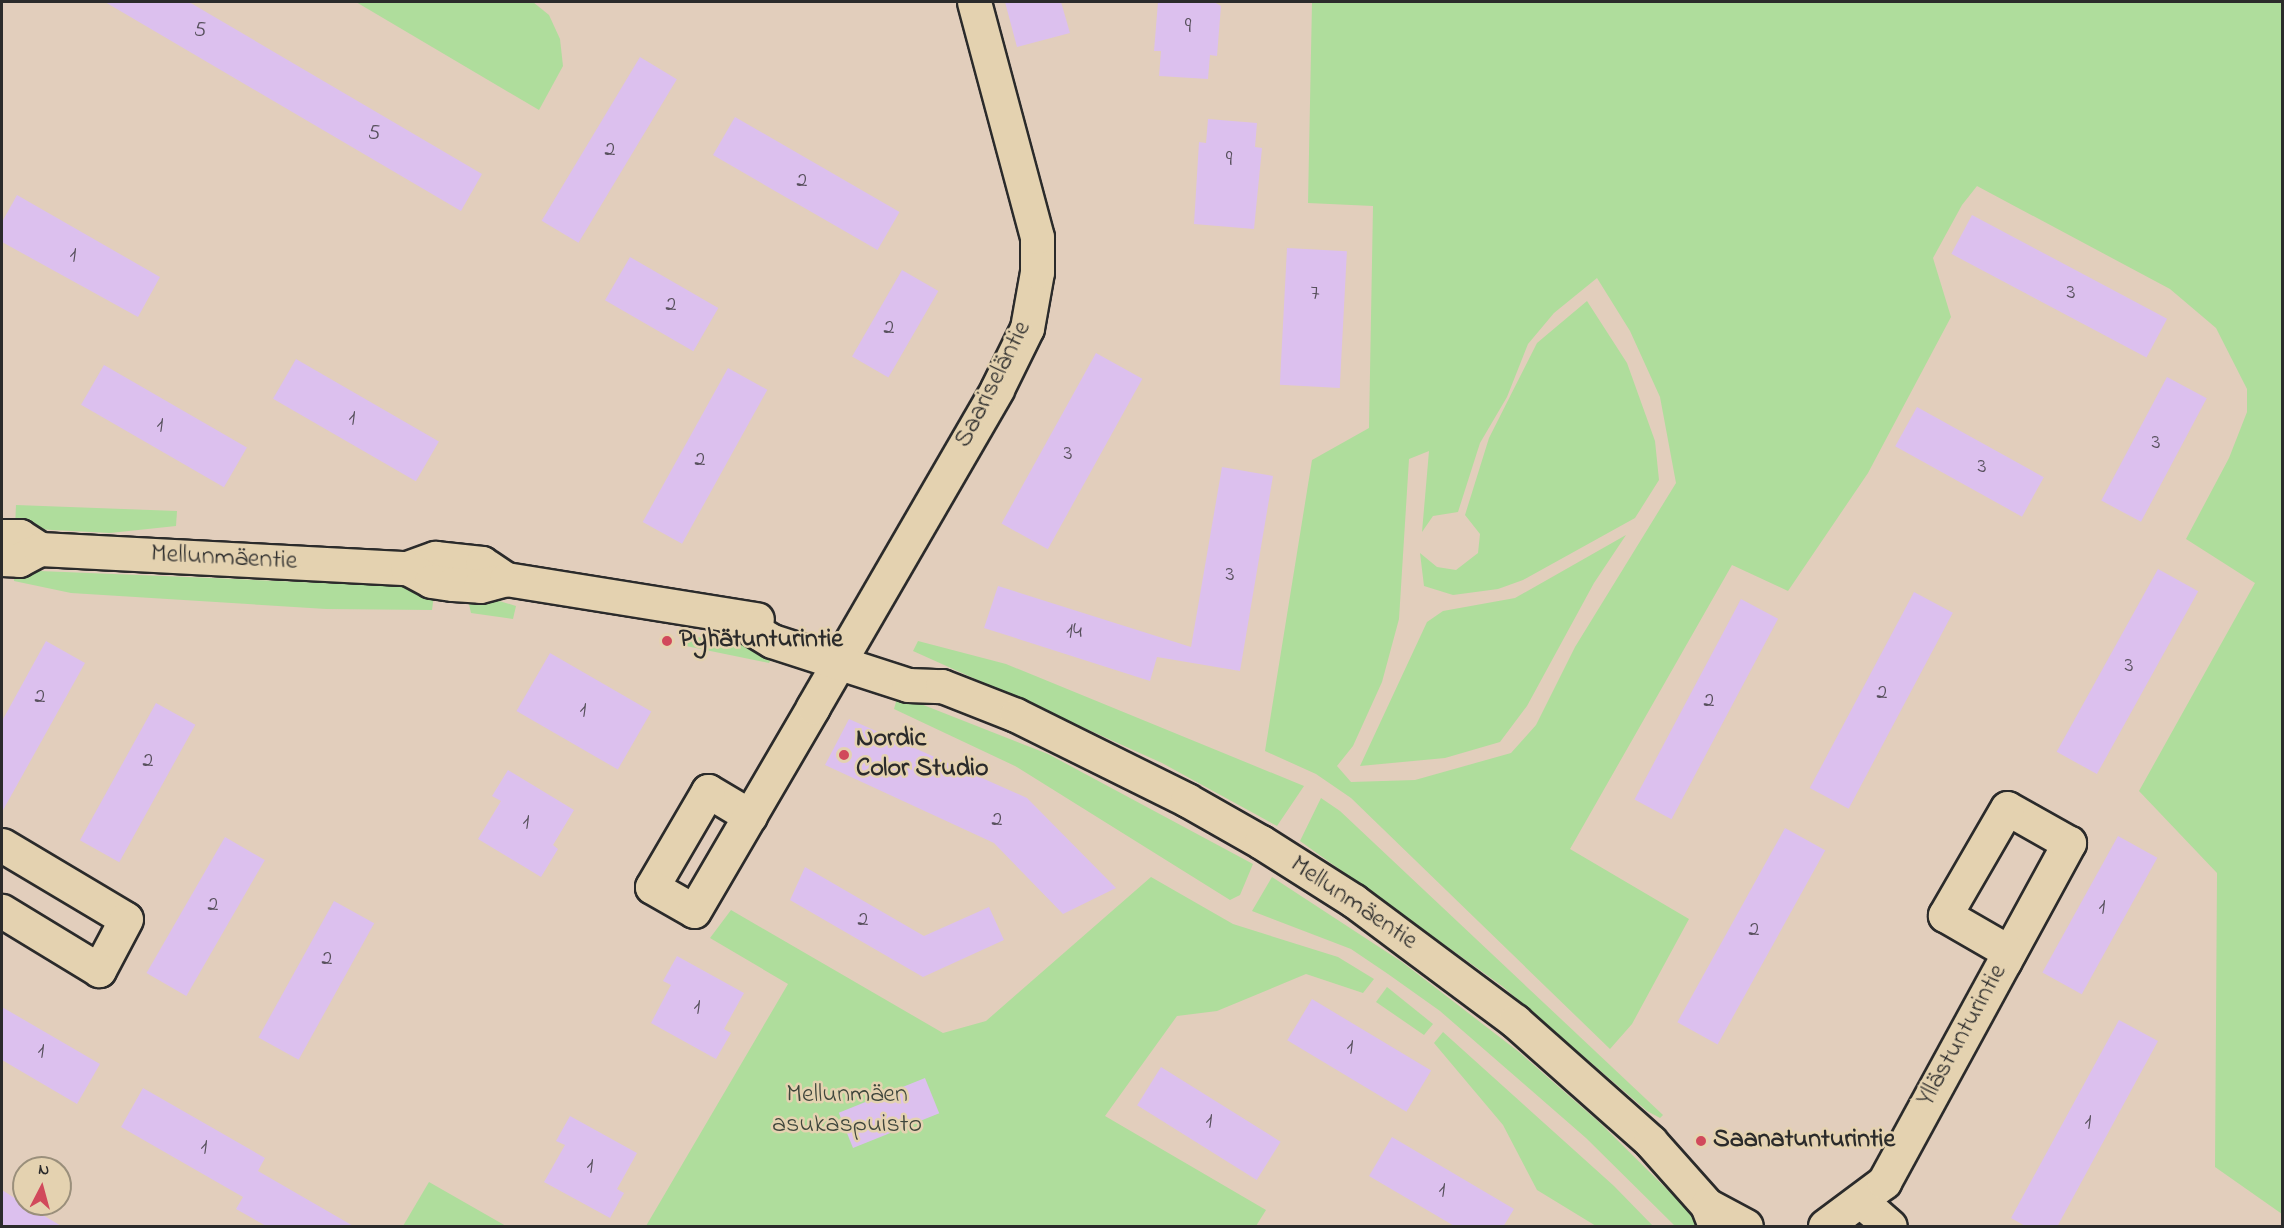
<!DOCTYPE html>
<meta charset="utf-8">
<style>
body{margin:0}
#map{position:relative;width:2284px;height:1228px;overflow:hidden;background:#e2cebc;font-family:"Indie Flower",sans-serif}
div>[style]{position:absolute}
.green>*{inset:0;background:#afdd9c}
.building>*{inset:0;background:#dcc0ee;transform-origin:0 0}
.roads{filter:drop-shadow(2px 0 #2b2b2b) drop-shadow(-2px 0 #2b2b2b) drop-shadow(0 2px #2b2b2b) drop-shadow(0 -2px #2b2b2b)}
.minor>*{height:33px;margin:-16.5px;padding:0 16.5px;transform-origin:16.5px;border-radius:16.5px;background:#e4d2b0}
.major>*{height:33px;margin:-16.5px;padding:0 16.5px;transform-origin:16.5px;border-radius:16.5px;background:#e4d2b0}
.dots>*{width:16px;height:16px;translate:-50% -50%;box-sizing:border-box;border:3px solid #e4d2b0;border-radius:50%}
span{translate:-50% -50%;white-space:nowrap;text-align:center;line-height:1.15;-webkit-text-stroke:5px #e4d2b0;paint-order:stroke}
.number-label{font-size:22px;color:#57505c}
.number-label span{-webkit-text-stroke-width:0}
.street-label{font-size:26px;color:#2b2b2b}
.poi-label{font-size:26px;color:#2b2b2b;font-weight:700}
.left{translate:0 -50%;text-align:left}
.park-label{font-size:26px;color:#3f463c}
.frame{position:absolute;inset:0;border:3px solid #2b2b2b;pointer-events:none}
.north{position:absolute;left:12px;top:1156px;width:60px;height:60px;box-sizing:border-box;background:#e4d2b0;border:2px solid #9a8f7b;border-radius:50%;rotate:6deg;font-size:16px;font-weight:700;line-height:24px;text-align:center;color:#2b2b2b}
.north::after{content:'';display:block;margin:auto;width:21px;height:27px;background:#d1495b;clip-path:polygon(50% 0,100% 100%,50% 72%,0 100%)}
</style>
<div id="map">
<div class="green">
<i style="clip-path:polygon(356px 2px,533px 2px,549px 15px,560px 39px,563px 66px,539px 110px)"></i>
<i style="clip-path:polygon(evenodd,1312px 2px,2282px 2px,2282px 1214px,2215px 1167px,2217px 873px,2139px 791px,2255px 583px,2186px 539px,2229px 458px,2247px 412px,2247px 389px,2216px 328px,2170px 289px,1977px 186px,1962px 205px,1933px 258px,1951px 317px,1868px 473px,1788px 591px,1732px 565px,1570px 849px,1689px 919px,1632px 1024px,1610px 1049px,1351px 798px,1316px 774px,1265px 751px,1312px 460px,1369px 428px,1373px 206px,1308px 203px,1312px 2px,1597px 278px,1630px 331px,1660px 397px,1676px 483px,1575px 647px,1536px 725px,1511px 753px,1415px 780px,1351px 782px,1337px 766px,1353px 746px,1382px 682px,1399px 619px,1409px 459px,1429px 451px,1422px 532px,1433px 516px,1458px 512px,1480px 443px,1507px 397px,1528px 344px,1554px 313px,1597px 278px)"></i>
<i style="clip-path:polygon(1587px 301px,1627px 363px,1655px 441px,1659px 480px,1635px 518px,1523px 580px,1498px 589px,1453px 595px,1424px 586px,1420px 553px,1437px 567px,1456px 570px,1478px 553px,1480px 534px,1465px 515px,1489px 438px,1537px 343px)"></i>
<i style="clip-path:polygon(16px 505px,177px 511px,176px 526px,110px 533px,15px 528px)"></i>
<i style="clip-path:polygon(1626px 535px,1594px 583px,1527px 706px,1500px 742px,1445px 758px,1360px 766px,1427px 622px,1443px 611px,1515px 598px)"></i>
<i style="clip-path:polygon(15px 570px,212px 578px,435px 588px,432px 610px,326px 609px,71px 593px,14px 581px)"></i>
<i style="clip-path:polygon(466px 591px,516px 606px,513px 619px,471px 613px)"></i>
<i style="clip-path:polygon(687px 637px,717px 638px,775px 652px,769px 663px,686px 646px)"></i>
<i style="clip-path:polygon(918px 641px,1006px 664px,1304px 786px,1277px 826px,1162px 763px,913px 651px)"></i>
<i style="clip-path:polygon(898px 695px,1048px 754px,1253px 864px,1240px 895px,1230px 900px,1015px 766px,894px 709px)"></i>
<i style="clip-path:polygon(1321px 798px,1340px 811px,1663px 1115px,1660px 1118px,1647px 1111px,1502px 986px,1300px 841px)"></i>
<i style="clip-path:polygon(1151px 877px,1233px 924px,1338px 957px,1374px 979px,1363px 993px,1306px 974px,1217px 1011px,1177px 1016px,1105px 1116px,1266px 1210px,1256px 1226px,646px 1226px,788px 984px,710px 938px,731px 910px,943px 1033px,986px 1021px)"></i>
<i style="clip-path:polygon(1272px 877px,1402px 962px,1519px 1052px,1600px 1123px,1704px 1226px,1675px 1226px,1586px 1138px,1440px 1011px,1388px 974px,1351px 949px,1252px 911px)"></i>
<i style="clip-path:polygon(1387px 987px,1433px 1024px,1424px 1035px,1376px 1002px)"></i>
<i style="clip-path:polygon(1443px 1032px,1614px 1186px,1653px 1226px,1596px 1226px,1537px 1190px,1503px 1125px,1434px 1043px)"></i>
<i style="clip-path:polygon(429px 1182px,506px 1226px,403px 1226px)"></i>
</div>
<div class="building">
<i style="clip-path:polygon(105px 2px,189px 2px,482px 174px,461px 211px)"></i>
<i style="clip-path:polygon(1005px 2px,1061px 2px,1070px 33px,1017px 47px)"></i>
<i style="clip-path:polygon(1158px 2px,1214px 2px,1221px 6px,1217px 56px,1210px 55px,1208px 79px,1159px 76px,1161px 51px,1154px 51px)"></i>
<i style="left:640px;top:57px;width:43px;height:191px;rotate:31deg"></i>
<i style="left:735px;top:117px;width:190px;height:44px;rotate:30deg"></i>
<i style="clip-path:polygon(1208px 119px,1257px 123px,1255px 147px,1262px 148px,1254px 229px,1194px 224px,1199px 142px,1206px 143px)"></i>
<i style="clip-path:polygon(17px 195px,160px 277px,138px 317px,2px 242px,2px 222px)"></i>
<i style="left:1972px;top:215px;width:221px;height:44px;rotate:28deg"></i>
<i style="left:1287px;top:248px;width:60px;height:137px;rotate:3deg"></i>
<i style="left:630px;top:257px;width:102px;height:50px;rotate:30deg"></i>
<i style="left:902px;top:270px;width:42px;height:100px;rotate:30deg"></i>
<i style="left:1096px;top:353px;width:53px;height:195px;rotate:29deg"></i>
<i style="left:296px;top:359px;width:165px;height:46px;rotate:30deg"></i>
<i style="left:104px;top:365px;width:165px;height:46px;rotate:30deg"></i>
<i style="left:728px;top:368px;width:45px;height:176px;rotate:29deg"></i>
<i style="left:2167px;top:377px;width:45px;height:140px;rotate:28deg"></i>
<i style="left:1917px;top:407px;width:145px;height:45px;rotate:29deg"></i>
<i style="clip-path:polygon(1222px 467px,1273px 476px,1240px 671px,1157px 657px,1150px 681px,984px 628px,998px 586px,1191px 647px)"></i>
<i style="left:2158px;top:569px;width:46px;height:209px;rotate:29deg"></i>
<i style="left:1914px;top:592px;width:44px;height:222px;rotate:28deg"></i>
<i style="left:1741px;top:599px;width:42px;height:227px;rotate:28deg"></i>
<i style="clip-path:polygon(46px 641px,85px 663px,2px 812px,2px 721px)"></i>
<i style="left:550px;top:653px;width:117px;height:67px;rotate:30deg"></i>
<i style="left:156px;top:703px;width:45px;height:157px;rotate:29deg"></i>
<i style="clip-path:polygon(849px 719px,1027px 798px,1116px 888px,1063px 914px,994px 843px,825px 765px)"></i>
<i style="clip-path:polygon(508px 770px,574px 810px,553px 845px,558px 849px,541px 877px,478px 839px,501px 801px,492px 796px)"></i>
<i style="left:1785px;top:828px;width:46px;height:222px;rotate:29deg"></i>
<i style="left:2118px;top:836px;width:45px;height:156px;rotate:29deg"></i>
<i style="left:225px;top:837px;width:46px;height:157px;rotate:30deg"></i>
<i style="clip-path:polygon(805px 867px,924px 936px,989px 907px,1004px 940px,923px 977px,790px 900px)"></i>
<i style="left:334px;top:901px;width:46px;height:156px;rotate:29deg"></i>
<i style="clip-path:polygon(677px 956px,744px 993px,724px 1029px,731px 1033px,716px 1059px,651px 1023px,671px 985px,663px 981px)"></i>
<i style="left:1312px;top:999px;width:139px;height:48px;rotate:31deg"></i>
<i style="clip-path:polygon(2px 1007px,100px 1064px,77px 1104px,2px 1060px)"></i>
<i style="clip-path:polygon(2119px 1020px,2158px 1041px,2057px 1227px,2027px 1227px,2011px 1218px)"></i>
<i style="left:1161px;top:1067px;width:141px;height:45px;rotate:32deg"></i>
<i style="left:925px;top:1078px;width:38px;height:93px;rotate:68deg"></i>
<i style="clip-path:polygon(143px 1088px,265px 1158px,258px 1171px,355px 1227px,268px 1227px,236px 1209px,243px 1197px,121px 1127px)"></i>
<i style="clip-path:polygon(570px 1116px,637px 1153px,617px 1189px,624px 1193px,610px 1218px,544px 1182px,565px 1145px,556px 1141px)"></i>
<i style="clip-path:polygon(1392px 1137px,1514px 1209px,1503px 1227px,1456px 1227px,1369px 1176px)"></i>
<i style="clip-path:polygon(2px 1190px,24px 1204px,63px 1227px,2px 1227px)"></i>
</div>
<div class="roads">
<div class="minor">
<i style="left:750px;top:816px;width:49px;rotate:-149.2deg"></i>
<i style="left:708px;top:791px;width:111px;rotate:120.3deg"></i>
<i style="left:652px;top:887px;width:48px;rotate:29.7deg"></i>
<i style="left:694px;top:911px;width:236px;rotate:-59.7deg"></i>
<i style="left:813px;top:707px;width:367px;rotate:-59.9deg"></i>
<i style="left:997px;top:389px;width:68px;rotate:-63.8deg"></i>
<i style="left:1027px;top:328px;width:57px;rotate:-79.9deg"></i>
<i style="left:1037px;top:272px;width:35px;rotate:-90deg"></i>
<i style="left:1037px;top:237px;width:243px;rotate:-105deg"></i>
<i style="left:2px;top:845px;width:144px;rotate:30.8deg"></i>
<i style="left:126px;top:919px;width:58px;rotate:117.9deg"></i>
<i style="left:99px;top:970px;width:114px;rotate:-148.7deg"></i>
<i style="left:1861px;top:1201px;width:38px;rotate:41deg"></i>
<i style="left:1825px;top:1226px;width:74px;rotate:-36.7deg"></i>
<i style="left:1884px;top:1182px;width:251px;rotate:-61.4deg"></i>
<i style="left:2004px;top:962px;width:136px;rotate:-61.4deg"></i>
<i style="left:2069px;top:843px;width:71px;rotate:-150.6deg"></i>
<i style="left:2007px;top:808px;width:124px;rotate:120.1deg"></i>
<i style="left:1945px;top:915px;width:74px;rotate:30deg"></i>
</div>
<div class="major">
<i style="left:2px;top:536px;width:18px"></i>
<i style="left:20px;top:536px;width:24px;rotate:33deg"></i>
<i style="left:2px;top:559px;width:17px;rotate:3deg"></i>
<i style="left:19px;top:560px;width:24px;rotate:-28deg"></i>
<i style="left:40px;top:549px;width:367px;rotate:3deg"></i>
<i style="left:407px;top:568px;width:30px;rotate:-20deg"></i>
<i style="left:435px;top:558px;width:47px;rotate:6.1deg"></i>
<i style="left:482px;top:563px;width:29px;rotate:34deg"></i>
<i style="left:407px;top:568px;width:27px;rotate:28deg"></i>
<i style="left:431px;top:581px;width:22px;rotate:8deg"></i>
<i style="left:453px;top:584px;width:27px;rotate:4deg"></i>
<i style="left:480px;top:586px;width:27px;rotate:-15deg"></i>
<i style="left:506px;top:579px;width:254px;rotate:9.1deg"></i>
<i style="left:734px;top:618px;width:44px;rotate:31.2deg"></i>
<i style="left:772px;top:641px;width:143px;rotate:17.9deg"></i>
<i style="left:908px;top:685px;width:34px;rotate:2deg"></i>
<i style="left:942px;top:686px;width:79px;rotate:21.4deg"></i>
<i style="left:1016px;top:715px;width:191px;rotate:26.4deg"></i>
<i style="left:1187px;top:800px;width:85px;rotate:29.6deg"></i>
<i style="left:1261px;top:842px;width:110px;rotate:32.4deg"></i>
<i style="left:1354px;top:901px;width:201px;rotate:36.7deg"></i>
<i style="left:1515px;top:1021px;width:181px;rotate:41.6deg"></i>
<i style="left:1650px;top:1141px;width:86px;rotate:48.3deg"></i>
<i style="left:1707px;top:1205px;width:22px;rotate:69deg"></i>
<i style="left:1707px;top:1205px;width:44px;rotate:28.3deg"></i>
</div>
</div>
<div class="dots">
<i style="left:667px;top:641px;background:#d1495b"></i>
<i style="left:844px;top:755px;background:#d1495b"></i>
<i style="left:1701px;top:1141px;background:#d1495b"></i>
</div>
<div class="number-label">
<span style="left:1188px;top:28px">9</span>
<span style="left:200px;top:32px">5</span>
<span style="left:374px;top:135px">5</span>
<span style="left:610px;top:151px">2</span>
<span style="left:1229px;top:161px">9</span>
<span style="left:802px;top:182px">2</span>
<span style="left:73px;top:257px">1</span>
<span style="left:2071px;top:294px">3</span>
<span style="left:1315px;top:295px">7</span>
<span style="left:671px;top:306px">2</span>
<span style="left:889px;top:329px">2</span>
<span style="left:352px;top:420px">1</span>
<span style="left:160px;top:427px">1</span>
<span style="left:2156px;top:444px">3</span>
<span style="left:1068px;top:455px">3</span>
<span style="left:700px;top:461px">2</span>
<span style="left:1982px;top:468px">3</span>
<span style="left:1230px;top:576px">3</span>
<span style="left:1074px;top:633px">14</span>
<span style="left:2129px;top:667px">3</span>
<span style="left:1882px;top:694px">2</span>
<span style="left:40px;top:698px">2</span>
<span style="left:1709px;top:702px">2</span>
<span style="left:583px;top:712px">1</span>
<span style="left:148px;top:762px">2</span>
<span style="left:997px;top:821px">2</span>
<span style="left:526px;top:824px">1</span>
<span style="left:213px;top:906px">2</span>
<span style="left:2102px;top:909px">1</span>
<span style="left:863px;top:921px">2</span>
<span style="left:1754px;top:931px">2</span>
<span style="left:327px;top:960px">2</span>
<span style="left:697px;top:1009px">1</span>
<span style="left:1350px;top:1049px">1</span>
<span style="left:41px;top:1053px">1</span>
<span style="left:1209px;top:1123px">1</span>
<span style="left:2088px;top:1124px">1</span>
<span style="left:204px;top:1149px">1</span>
<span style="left:590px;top:1168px">1</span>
<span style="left:1442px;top:1192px">1</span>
</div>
<div class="street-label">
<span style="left:994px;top:385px;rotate:-63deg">Saariseläntie</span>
<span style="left:224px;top:559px;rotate:3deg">Mellunmäentie</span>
<span style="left:1353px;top:904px;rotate:34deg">Mellunmäentie</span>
<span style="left:1963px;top:1036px;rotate:-61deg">Yllästunturintie</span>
</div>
<div class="poi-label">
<span class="left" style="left:679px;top:641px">Pyhätunturintie</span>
<span class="left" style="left:856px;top:755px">Nordic<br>Color Studio</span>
<span class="left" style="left:1713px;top:1141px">Saanatunturintie</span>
</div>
<div class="park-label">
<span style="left:847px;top:1111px">Mellunmäen<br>asukaspuisto</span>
</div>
<div class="frame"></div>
<div class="north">N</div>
</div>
